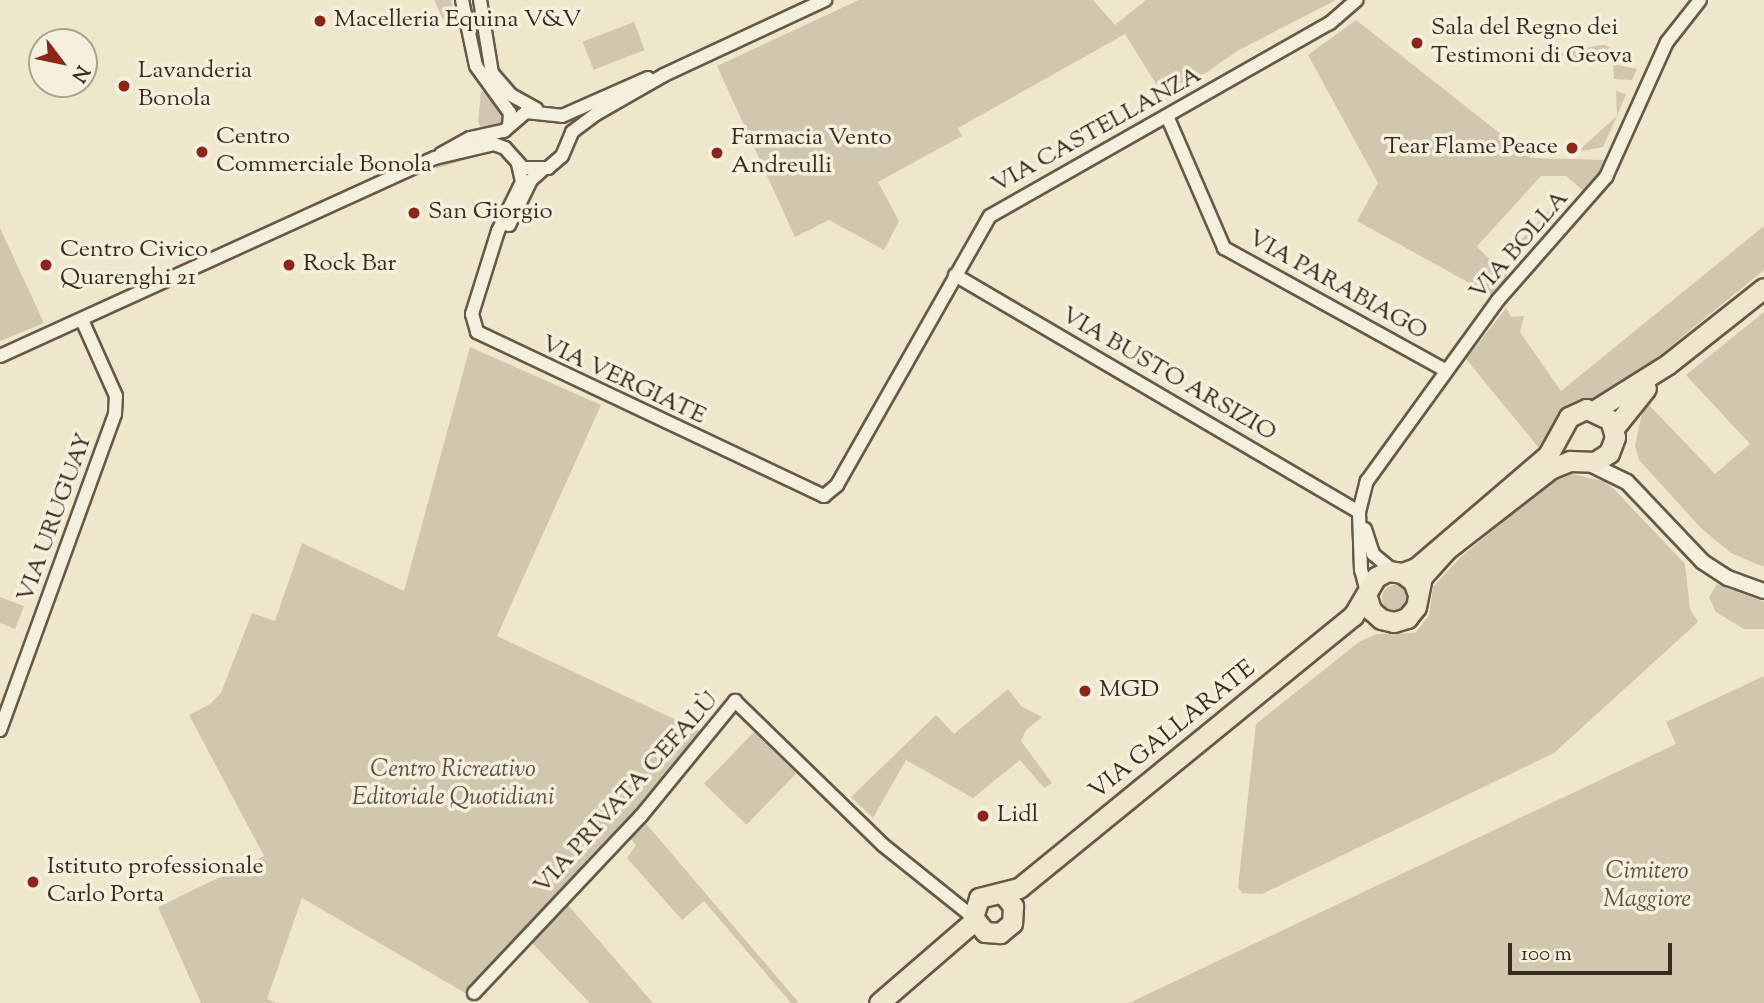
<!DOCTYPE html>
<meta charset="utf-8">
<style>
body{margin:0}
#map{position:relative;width:1764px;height:1003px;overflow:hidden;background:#efe7cc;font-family:"Sorts Mill Goudy",serif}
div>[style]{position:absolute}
.green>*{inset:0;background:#d0c7ae;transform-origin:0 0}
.round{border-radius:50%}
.roads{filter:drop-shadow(2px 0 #66594a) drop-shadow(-2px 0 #66594a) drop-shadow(0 2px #66594a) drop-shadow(0 -2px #66594a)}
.minor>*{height:12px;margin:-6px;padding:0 6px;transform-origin:6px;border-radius:6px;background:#f5efde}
.tertiary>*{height:14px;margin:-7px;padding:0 7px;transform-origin:7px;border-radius:7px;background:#f5efde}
.primary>*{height:19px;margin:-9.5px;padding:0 9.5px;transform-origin:9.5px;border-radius:9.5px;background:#efe7cc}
.dots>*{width:19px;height:19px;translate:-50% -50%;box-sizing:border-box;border:4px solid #f5efde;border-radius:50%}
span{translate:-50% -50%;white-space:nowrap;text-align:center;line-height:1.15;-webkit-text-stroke:7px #f5efde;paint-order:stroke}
.poi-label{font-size:24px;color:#392a1e}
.left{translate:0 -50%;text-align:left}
.right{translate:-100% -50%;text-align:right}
.street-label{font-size:24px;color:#392a1e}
.park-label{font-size:24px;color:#5f5142;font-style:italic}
.north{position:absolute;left:28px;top:28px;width:70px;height:70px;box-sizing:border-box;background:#f5efde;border:2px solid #aaa091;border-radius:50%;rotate:122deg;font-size:19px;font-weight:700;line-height:28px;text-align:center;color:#392a1e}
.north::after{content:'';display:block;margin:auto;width:24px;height:32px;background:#8f2418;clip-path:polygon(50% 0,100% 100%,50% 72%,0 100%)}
.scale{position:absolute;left:1508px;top:943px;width:164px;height:32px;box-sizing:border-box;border:4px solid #392a1e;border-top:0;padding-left:9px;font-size:21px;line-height:24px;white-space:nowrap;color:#392a1e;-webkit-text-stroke:5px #f5efde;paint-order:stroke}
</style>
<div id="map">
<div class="green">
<i style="clip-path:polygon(434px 0,451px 0,454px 17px,443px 19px)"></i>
<i style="clip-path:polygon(859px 0,1093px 0,1115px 25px,1146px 0,1336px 0,1239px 50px,1166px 100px,1125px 34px,958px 128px,962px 136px,878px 182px,899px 221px,884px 250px,829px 220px,795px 237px,717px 66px)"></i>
<i style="clip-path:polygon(1356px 20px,1531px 158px,1608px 160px,1586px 193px,1566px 176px,1541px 176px,1479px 244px,1477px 247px,1509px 278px,1493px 296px,1357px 221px,1378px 183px,1308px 55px)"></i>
<i style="left:634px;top:22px;width:30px;height:55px;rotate:69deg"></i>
<i style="clip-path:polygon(1606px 45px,1628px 62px,1553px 55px,1600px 45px)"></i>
<i style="clip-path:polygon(1613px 64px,1637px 69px,1632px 80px,1614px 79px)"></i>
<i style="clip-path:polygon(481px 91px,488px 93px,505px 115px,502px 124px,482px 130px,478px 122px)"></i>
<i style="clip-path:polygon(1616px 91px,1626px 94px,1617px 116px,1603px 147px,1577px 152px,1617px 116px)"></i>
<i style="left:471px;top:151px;width:7px;height:38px;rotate:74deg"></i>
<i style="clip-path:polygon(1554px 192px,1569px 206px,1560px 207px,1520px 250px,1510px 241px,1517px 244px,1556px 203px,1549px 196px)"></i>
<i style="clip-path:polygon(1764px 226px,1764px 270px,1611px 395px,1579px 402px,1560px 414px,1539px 448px,1466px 359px,1506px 308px,1511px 317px,1524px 316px,1520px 332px,1561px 391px)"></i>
<i style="clip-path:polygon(0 228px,44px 323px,0 341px)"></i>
<i style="clip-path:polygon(1764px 312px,1764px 567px,1731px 553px,1701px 528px,1639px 460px,1635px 446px,1642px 413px,1649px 405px,1715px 474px,1750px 444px,1686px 375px)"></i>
<i style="clip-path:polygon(470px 347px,601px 405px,497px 636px,702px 732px,638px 812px,467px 994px,302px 898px,267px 999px,276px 1003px,201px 1003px,158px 907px,264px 856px,189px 715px,210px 704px,221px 693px,252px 613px,275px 621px,302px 543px,404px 591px)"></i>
<i style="clip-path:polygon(1572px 474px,1603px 481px,1613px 488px,1685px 564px,1690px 609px,1698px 622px,1554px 753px,1262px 894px,1242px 893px,1238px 887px,1256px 724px,1359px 642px,1376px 634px,1415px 633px,1429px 616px,1433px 587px,1460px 558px,1554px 479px)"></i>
<i style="clip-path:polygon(1717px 584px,1764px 602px,1764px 629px,1744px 629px,1716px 612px,1709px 597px)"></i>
<i class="round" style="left:1382px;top:585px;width:26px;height:26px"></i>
<i style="clip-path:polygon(0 597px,24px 606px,15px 629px,0 623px)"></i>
<i style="clip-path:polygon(1764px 676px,1764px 1003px,1129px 1003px,1676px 744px,1666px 722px)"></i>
<i style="clip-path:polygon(1008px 689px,1021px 706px,1042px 717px,1026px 730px,1021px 741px,1052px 783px,1044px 788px,1020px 760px,973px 798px,906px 760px,873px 818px,851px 797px,936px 715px,954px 734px)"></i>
<i style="left:754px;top:732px;width:59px;height:72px;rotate:44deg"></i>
<i style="clip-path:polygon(643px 820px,799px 1003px,791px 1003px,704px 901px,682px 920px,627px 858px,636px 845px,628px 836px)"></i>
<i style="clip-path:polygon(568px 905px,653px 1003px,590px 1003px,532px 943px)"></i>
</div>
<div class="roads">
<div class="minor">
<i style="left:462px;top:0;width:67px;rotate:78deg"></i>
<i style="left:476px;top:66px;width:58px;rotate:54.1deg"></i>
<i style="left:510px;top:113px;width:13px;rotate:94deg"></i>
<i style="left:480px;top:0;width:74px;rotate:80.7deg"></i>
<i style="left:492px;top:73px;width:29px;rotate:49deg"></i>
<i style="left:511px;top:95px;width:29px;rotate:29deg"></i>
<i style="left:1167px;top:116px;width:144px;rotate:66.6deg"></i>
<i style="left:1224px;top:248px;width:252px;rotate:28.9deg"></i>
<i style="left:441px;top:154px;width:33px;rotate:-29deg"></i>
<i style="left:470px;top:138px;width:35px;rotate:-12deg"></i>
<i style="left:504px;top:131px;width:29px;rotate:-41deg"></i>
<i style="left:526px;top:112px;width:36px;rotate:6deg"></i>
<i style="left:562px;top:116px;width:94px;rotate:-23.8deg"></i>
<i style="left:518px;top:164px;width:18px;rotate:77deg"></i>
<i style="left:522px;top:182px;width:55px;rotate:116.1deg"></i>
<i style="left:498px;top:231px;width:87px;rotate:107.4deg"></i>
<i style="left:472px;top:314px;width:19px;rotate:74deg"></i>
<i style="left:477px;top:332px;width:384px;rotate:25.3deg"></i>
<i style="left:824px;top:496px;width:17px;rotate:-40deg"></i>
<i style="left:837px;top:485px;width:309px;rotate:-60.4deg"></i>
<i style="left:990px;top:216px;width:391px;rotate:-29.6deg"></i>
<i style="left:1330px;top:23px;width:35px;rotate:-41deg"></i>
<i style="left:509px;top:225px;width:50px;rotate:-63.9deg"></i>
<i style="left:531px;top:180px;width:15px;rotate:-42deg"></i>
<i style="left:955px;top:275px;width:468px;rotate:30.4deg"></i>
<i style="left:0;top:356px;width:478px;rotate:-24.5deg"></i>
<i style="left:435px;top:158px;width:61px;rotate:-13.3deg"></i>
<i style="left:494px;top:144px;width:12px;rotate:20deg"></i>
<i style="left:505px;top:148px;width:27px;rotate:48deg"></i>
<i style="left:523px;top:168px;width:25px"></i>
<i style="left:548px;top:168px;width:18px;rotate:-41deg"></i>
<i style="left:562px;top:156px;width:26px;rotate:-67deg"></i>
<i style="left:572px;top:132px;width:30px;rotate:-37deg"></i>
<i style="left:596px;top:114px;width:78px;rotate:-29.8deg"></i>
<i style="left:664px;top:75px;width:178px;rotate:-25deg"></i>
<i style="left:1365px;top:529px;width:26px;rotate:72deg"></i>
<i style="left:1373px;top:554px;width:26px;rotate:40deg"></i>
<i style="left:1367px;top:592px;width:23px;rotate:-105deg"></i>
<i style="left:1361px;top:570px;width:58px;rotate:-92deg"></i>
<i style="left:1359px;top:512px;width:32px;rotate:-76deg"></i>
<i style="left:1367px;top:481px;width:223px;rotate:-54.1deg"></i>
<i style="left:1498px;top:300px;width:164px;rotate:-48.7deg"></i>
<i style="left:1606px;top:177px;width:148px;rotate:-65.7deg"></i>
<i style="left:1667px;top:42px;width:53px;rotate:-51.8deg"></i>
<i style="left:0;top:730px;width:336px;rotate:-70deg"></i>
<i style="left:115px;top:414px;width:18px;rotate:-87deg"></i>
<i style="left:116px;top:396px;width:83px;rotate:-114.1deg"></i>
<i style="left:474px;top:993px;width:243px;rotate:-46.7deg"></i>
<i style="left:641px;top:816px;width:149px;rotate:-50.7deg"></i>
<i style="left:735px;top:701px;width:206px;rotate:44.2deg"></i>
<i style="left:883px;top:845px;width:115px;rotate:38.7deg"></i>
</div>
<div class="tertiary">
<i style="left:1588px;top:463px;width:43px;rotate:26deg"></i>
<i style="left:1627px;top:482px;width:110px;rotate:46.5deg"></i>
<i style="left:1703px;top:562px;width:30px;rotate:33deg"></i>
<i style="left:1728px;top:578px;width:38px;rotate:20deg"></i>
</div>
<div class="primary">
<i style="left:1595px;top:410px;width:86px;rotate:-32.2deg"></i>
<i style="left:1668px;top:364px;width:122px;rotate:-38.4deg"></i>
<i style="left:1614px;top:428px;width:51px;rotate:-51.3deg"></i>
<i style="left:1367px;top:597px;width:14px;rotate:73deg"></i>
<i style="left:1371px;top:610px;width:13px;rotate:42deg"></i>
<i style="left:1381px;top:619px;width:13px;rotate:13deg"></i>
<i style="left:1394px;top:622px;width:14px;rotate:-17deg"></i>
<i style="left:1407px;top:618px;width:14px;rotate:-51deg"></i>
<i style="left:1416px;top:607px;width:31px;rotate:-79deg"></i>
<i style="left:1422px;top:577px;width:36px;rotate:-48deg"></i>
<i style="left:1446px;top:550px;width:132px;rotate:-37.9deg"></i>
<i style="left:1550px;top:469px;width:22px;rotate:-22deg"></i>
<i style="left:1570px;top:461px;width:25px;rotate:2deg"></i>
<i style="left:1595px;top:462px;width:17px;rotate:-33deg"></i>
<i style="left:1609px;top:453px;width:17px;rotate:-69deg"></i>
<i style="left:1615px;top:437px;width:18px;rotate:-106deg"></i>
<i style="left:1610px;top:420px;width:26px;rotate:-155deg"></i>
<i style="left:1586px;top:409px;width:19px;rotate:155deg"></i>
<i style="left:1569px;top:417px;width:43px;rotate:118.9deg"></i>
<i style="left:1548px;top:455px;width:174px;rotate:139.4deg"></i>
<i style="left:1416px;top:568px;width:15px;rotate:160deg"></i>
<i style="left:1003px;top:894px;width:16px;rotate:50deg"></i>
<i style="left:1013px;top:906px;width:17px;rotate:93deg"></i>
<i style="left:1012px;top:923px;width:16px;rotate:140deg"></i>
<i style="left:1000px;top:933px;width:15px;rotate:-176deg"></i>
<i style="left:985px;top:932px;width:19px;rotate:-129deg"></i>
<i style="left:973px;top:917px;width:20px;rotate:-72deg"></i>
<i style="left:979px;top:898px;width:41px;rotate:-14deg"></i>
<i style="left:1019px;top:888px;width:431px;rotate:-39.2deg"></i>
<i style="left:1353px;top:616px;width:45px;rotate:-59.5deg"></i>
<i style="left:1376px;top:577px;width:13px;rotate:-27deg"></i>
<i style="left:1388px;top:571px;width:14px;rotate:8deg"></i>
<i style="left:1402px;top:573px;width:14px;rotate:36deg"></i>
<i style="left:1413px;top:581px;width:14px;rotate:69deg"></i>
<i style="left:879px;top:1003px;width:127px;rotate:-40.8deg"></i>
</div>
</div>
<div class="dots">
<i style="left:320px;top:21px;background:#8f2418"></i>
<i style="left:1417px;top:43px;background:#8f2418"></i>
<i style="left:124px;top:86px;background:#8f2418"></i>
<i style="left:1572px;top:148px;background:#8f2418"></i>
<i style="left:202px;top:152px;background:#8f2418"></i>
<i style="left:717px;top:153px;background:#8f2418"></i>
<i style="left:414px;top:213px;background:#8f2418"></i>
<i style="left:46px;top:265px;background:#8f2418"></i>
<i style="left:289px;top:265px;background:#8f2418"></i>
<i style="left:1085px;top:691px;background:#8f2418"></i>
<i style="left:983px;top:816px;background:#8f2418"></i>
<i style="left:33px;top:882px;background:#8f2418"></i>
</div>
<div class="poi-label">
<span class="left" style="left:334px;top:21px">Macelleria Equina V&amp;V</span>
<span class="left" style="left:1431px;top:43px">Sala del Regno dei<br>Testimoni di Geova</span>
<span class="left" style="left:138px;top:86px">Lavanderia<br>Bonola</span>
<span class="left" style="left:216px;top:152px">Centro<br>Commerciale Bonola</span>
<span class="left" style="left:731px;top:153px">Farmacia Vento<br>Andreulli</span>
<span class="right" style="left:1558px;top:148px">Tear Flame Peace</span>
<span class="left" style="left:428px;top:213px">San Giorgio</span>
<span class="left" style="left:60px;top:265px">Centro Civico<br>Quarenghi 21</span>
<span class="left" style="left:303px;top:265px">Rock Bar</span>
<span class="left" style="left:1099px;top:691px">MGD</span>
<span class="left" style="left:997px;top:816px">Lidl</span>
<span class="left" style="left:47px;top:882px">Istituto professionale<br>Carlo Porta</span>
</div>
<div class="street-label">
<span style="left:1097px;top:131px;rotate:-29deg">VIA CASTELLANZA</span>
<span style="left:1520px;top:246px;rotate:-49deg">VIA BOLLA</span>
<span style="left:1337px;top:286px;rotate:29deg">VIA PARABIAGO</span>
<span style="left:1168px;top:375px;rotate:30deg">VIA BUSTO ARSIZIO</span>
<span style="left:623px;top:381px;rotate:25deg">VIA VERGIATE</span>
<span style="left:56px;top:518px;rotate:-70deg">VIA URUGUAY</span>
<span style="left:1173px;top:731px;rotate:-39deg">VIA GALLARATE</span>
<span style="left:627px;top:794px;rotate:-48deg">VIA PRIVATA CEFALÙ</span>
</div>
<div class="park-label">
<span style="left:453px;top:785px">Centro Ricreativo<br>Editoriale Quotidiani</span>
<span style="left:1647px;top:887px">Cimitero<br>Maggiore</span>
</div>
<div class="north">N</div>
<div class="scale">100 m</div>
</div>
